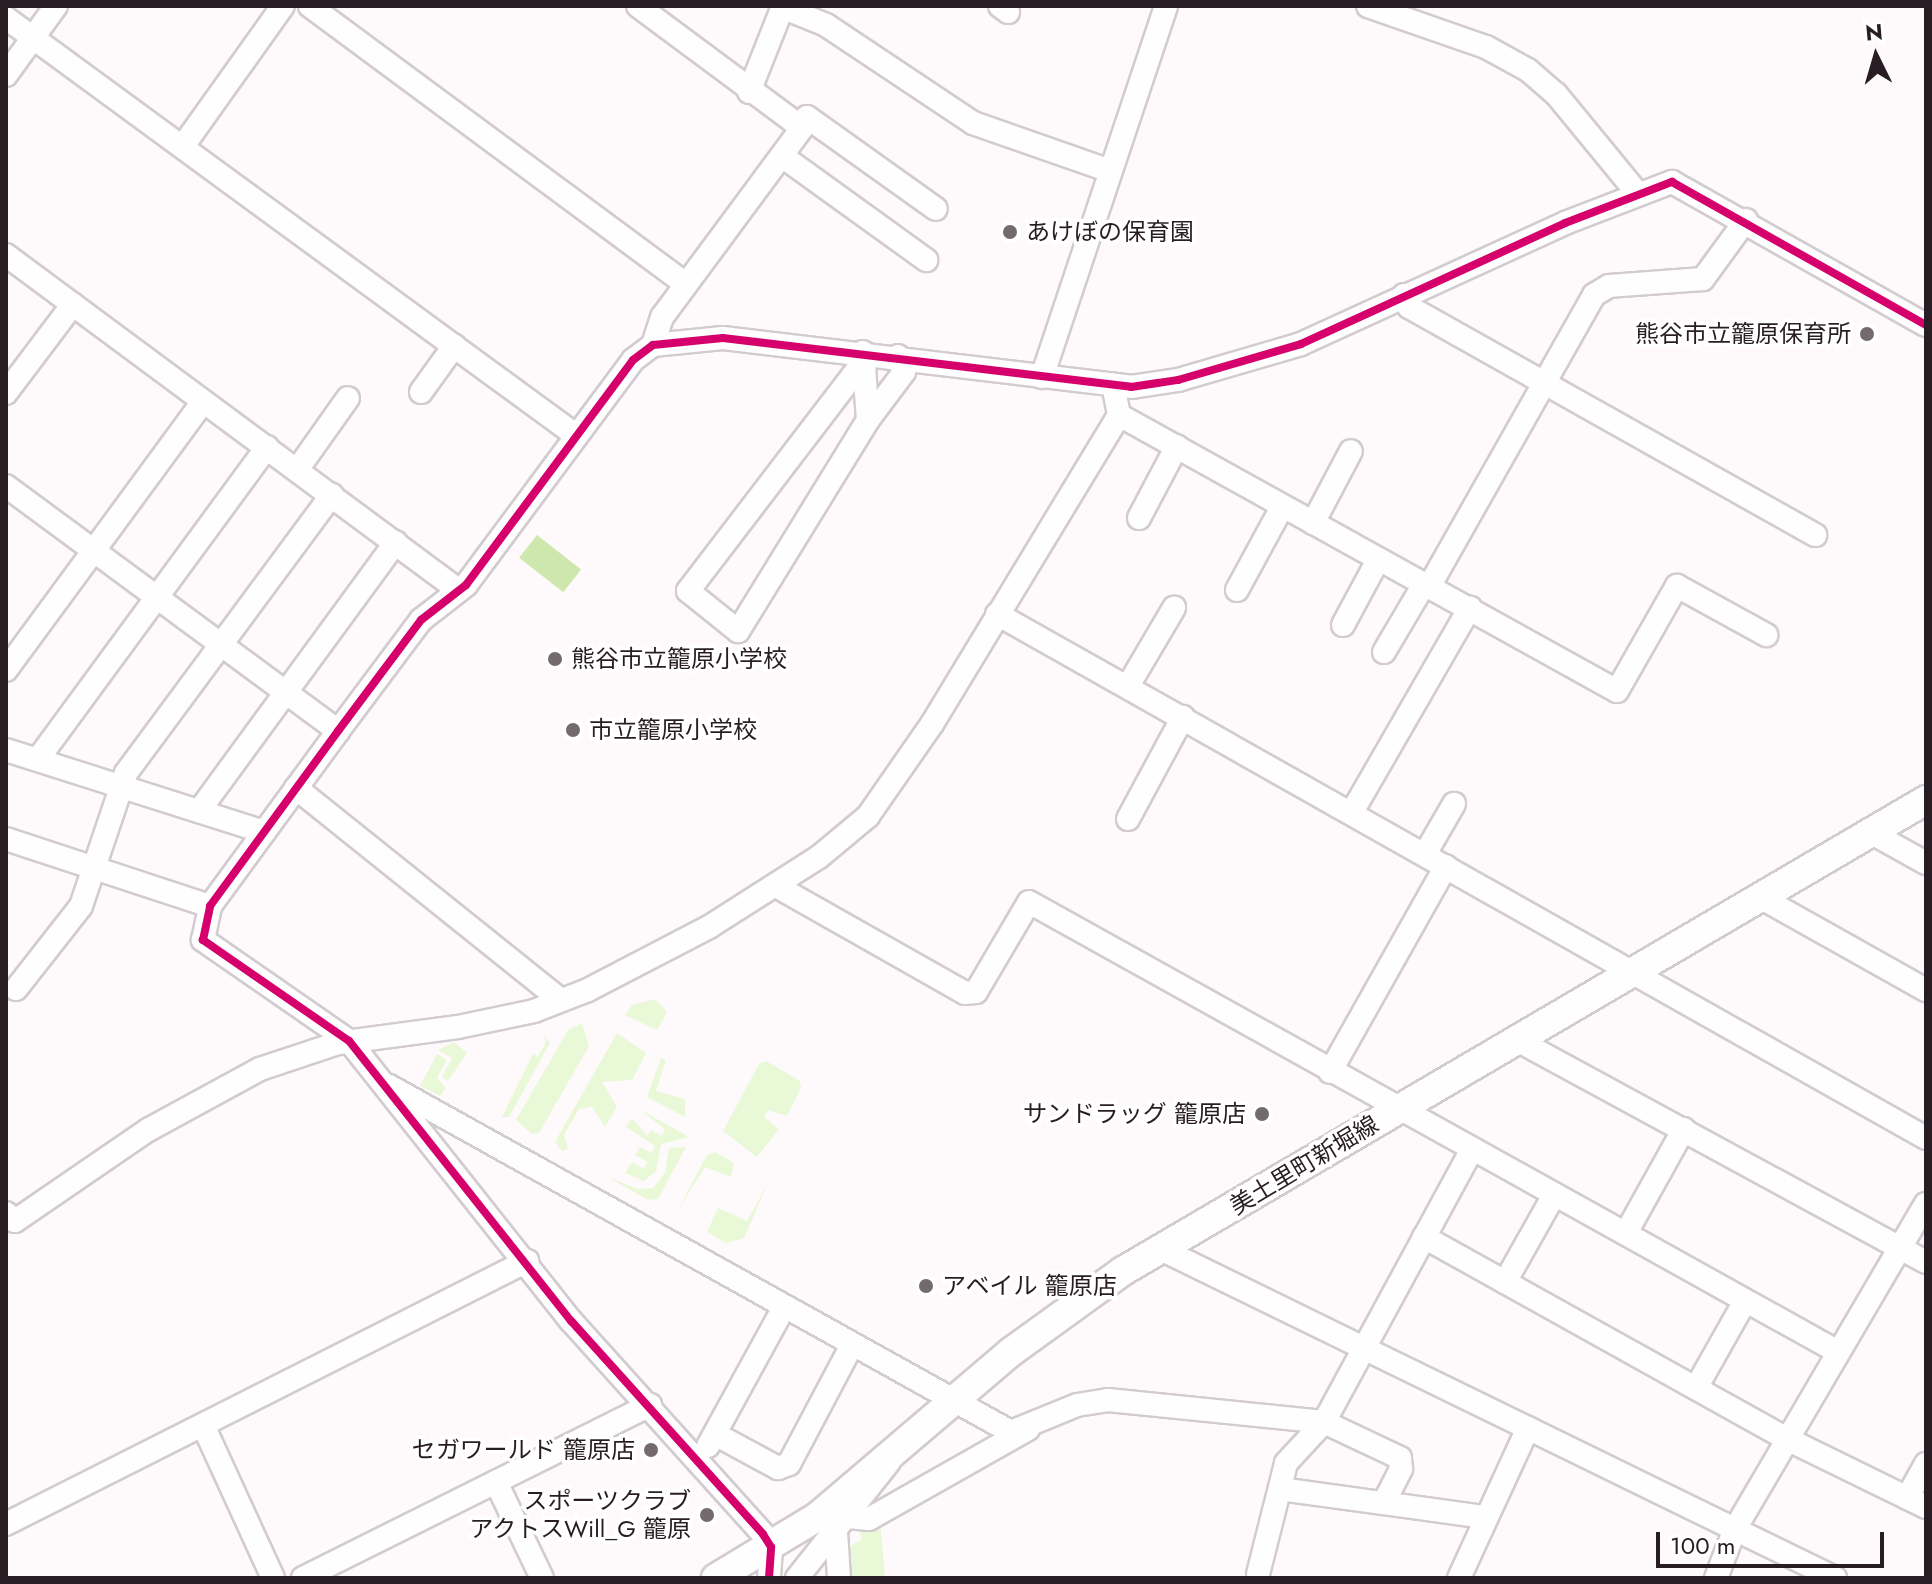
<!DOCTYPE html>
<meta charset="utf-8">
<style>
body{margin:0}
#map{position:relative;width:1932px;height:1584px;overflow:hidden;background:#fefafc;font-family:Jost,"Noto Sans JP",sans-serif}
div>[style]{position:absolute}
.green>*{inset:0;background:#e9f8d7}
.water>*{inset:0;background:#cde7ac;transform-origin:0 0}
.roads{filter:drop-shadow(2px 0 #d2cbcf) drop-shadow(-2px 0 #d2cbcf) drop-shadow(0 2px #d2cbcf) drop-shadow(0 -2px #d2cbcf)}
.minor>*{height:22px;margin:-11px;padding:0 11px;transform-origin:11px;border-radius:11px;background:#fffeff}
.major>*{height:28px;margin:-14px;padding:0 14px;transform-origin:14px;border-radius:14px;background:#fffeff}
.cycleway>*{height:8px;margin:-4px;padding:0 4px;transform-origin:4px;border-radius:4px;background:#d6006c}
.dots>*{width:22px;height:22px;translate:-50% -50%;box-sizing:border-box;border:4px solid #fff;border-radius:50%}
span{translate:-50% -50%;white-space:nowrap;text-align:center;line-height:1.15;-webkit-text-stroke:7px #fff;paint-order:stroke}
.poi-label{font-size:24px;color:#271d22}
.left{translate:0 -50%;text-align:left}
.right{translate:-100% -50%;text-align:right}
.street-label{font-size:24px;color:#271d22}
.frame{position:absolute;inset:0;border:8px solid #271d22;pointer-events:none}
.north{position:absolute;left:1836px;top:16px;width:80px;height:80px;-webkit-text-stroke:6px #fff;paint-order:stroke;rotate:355deg;font-size:22px;font-weight:700;line-height:32px;text-align:center;color:#271d22}
.north::after{content:'';display:block;margin:auto;width:28px;height:36px;background:#271d22;clip-path:polygon(50% 0,100% 100%,50% 72%,0 100%)}
.scale{position:absolute;left:1656px;top:1532px;width:228px;height:36px;box-sizing:border-box;border:4px solid #271d22;border-top:0;padding-left:10px;font-size:24px;line-height:28px;white-space:nowrap;color:#271d22;-webkit-text-stroke:6px #fff;paint-order:stroke}
</style>
<div id="map">
<div class="green">
<i style="clip-path:polygon(655px 999px,667px 1012px,657px 1030px,625px 1015px,632px 1005px)"></i>
<i style="clip-path:polygon(582px 1023px,589px 1046px,539px 1133px,532px 1134px,516px 1120px,568px 1030px)"></i>
<i style="clip-path:polygon(617px 1033px,646px 1053px,632px 1080px,602px 1082px,617px 1107px,605px 1127px,592px 1107px,579px 1109px,564px 1135px,568px 1149px,562px 1151px,555px 1142px)"></i>
<i style="clip-path:polygon(543px 1034px,550px 1043px,509px 1117px,502px 1117px,533px 1054px,538px 1057px,546px 1042px)"></i>
<i style="clip-path:polygon(454px 1042px,467px 1053px,448px 1081px,442px 1077px,452px 1058px,438px 1050px)"></i>
<i style="clip-path:polygon(437px 1054px,447px 1060px,437px 1078px,446px 1088px,440px 1096px,420px 1086px)"></i>
<i style="clip-path:polygon(661px 1058px,666px 1060px,656px 1091px,685px 1099px,685px 1117px,647px 1097px)"></i>
<i style="clip-path:polygon(766px 1061px,800px 1081px,801px 1088px,787px 1116px,768px 1110px,764px 1117px,779px 1129px,757px 1157px,723px 1131px,759px 1064px)"></i>
<i style="clip-path:polygon(639px 1109px,689px 1137px,661px 1144px,656px 1171px,644px 1181px,625px 1173px,632px 1162px,644px 1169px,647px 1162px,635px 1155px,640px 1147px,652px 1153px,655px 1146px,626px 1127px,632px 1118px,647px 1136px,651px 1130px,662px 1136px,665px 1129px)"></i>
<i style="clip-path:polygon(686px 1147px,658px 1199px,648px 1200px,606px 1176px,637px 1189px,653px 1188px,665px 1173px,669px 1148px)"></i>
<i style="clip-path:polygon(715px 1152px,734px 1163px,731px 1177px,705px 1167px,676px 1213px,707px 1155px)"></i>
<i style="clip-path:polygon(768px 1183px,744px 1238px,726px 1243px,707px 1232px,718px 1208px,747px 1221px)"></i>
<i style="clip-path:polygon(880px 1519px,885px 1578px,843px 1578px,842px 1550px,861px 1540px,860px 1528px)"></i>
</div>
<div class="water">
<i style="left:537px;top:535px;width:56px;height:29px;rotate:38deg"></i>
</div>
<div class="roads">
<div class="minor">
<i style="left:310px;top:6px;width:468px;rotate:36.5deg"></i>
<i style="left:638px;top:6px;width:204px;rotate:36.6deg"></i>
<i style="left:802px;top:128px;width:235px;rotate:126.5deg"></i>
<i style="left:662px;top:317px;width:29px;rotate:108deg"></i>
<i style="left:1000px;top:6px;width:10px;rotate:37deg"></i>
<i style="left:1368px;top:6px;width:125px;rotate:19.2deg"></i>
<i style="left:1486px;top:47px;width:48px;rotate:28.7deg"></i>
<i style="left:1528px;top:70px;width:37px;rotate:41deg"></i>
<i style="left:1556px;top:94px;width:129px;rotate:50.6deg"></i>
<i style="left:782px;top:7px;width:48px;rotate:22.2deg"></i>
<i style="left:826px;top:25px;width:177px;rotate:33.7deg"></i>
<i style="left:973px;top:123px;width:142px;rotate:19.3deg"></i>
<i style="left:6px;top:18px;width:704px;rotate:36.22deg"></i>
<i style="left:6px;top:75px;width:85px;rotate:-54.1deg"></i>
<i style="left:749px;top:92px;width:92px;rotate:-68.4deg"></i>
<i style="left:802px;top:128px;width:12px;rotate:-66deg"></i>
<i style="left:807px;top:117px;width:158px;rotate:35.5deg"></i>
<i style="left:183px;top:146px;width:172px;rotate:-54.5deg"></i>
<i style="left:782px;top:156px;width:178px;rotate:35.8deg"></i>
<i style="left:6px;top:255px;width:563px;rotate:36.54deg"></i>
<i style="left:1404px;top:295px;width:13px;rotate:67deg"></i>
<i style="left:1409px;top:307px;width:466px;rotate:29.3deg"></i>
<i style="left:863px;top:352px;width:68px;rotate:85.8deg"></i>
<i style="left:868px;top:420px;width:248px;rotate:121.6deg"></i>
<i style="left:738px;top:631px;width:64px;rotate:-141.3deg"></i>
<i style="left:688px;top:591px;width:290px;rotate:-52.6deg"></i>
<i style="left:1042px;top:377px;width:391px;rotate:-71.5deg"></i>
<i style="left:421px;top:392px;width:57px;rotate:-54.3deg"></i>
<i style="left:6px;top:393px;width:111px;rotate:-53deg"></i>
<i style="left:1119px;top:415px;width:569px;rotate:29deg"></i>
<i style="left:1617px;top:691px;width:121px;rotate:-60.3deg"></i>
<i style="left:1677px;top:586px;width:102px;rotate:28.8deg"></i>
<i style="left:868px;top:420px;width:60px;rotate:-53.1deg"></i>
<i style="left:904px;top:372px;width:17px;rotate:-111deg"></i>
<i style="left:297px;top:470px;width:88px;rotate:-54.7deg"></i>
<i style="left:6px;top:486px;width:413px;rotate:36.4deg"></i>
<i style="left:1139px;top:518px;width:81px;rotate:-62.2deg"></i>
<i style="left:1313px;top:523px;width:81px;rotate:-62.2deg"></i>
<i style="left:1430px;top:585px;width:333px;rotate:-60.5deg"></i>
<i style="left:1594px;top:295px;width:17px;rotate:-31deg"></i>
<i style="left:1609px;top:286px;width:94px;rotate:-4.3deg"></i>
<i style="left:1703px;top:279px;width:73px;rotate:-53.9deg"></i>
<i style="left:1237px;top:590px;width:94px;rotate:-61.5deg"></i>
<i style="left:997px;top:614px;width:1067px;rotate:29.43deg"></i>
<i style="left:1343px;top:625px;width:74px;rotate:-61.7deg"></i>
<i style="left:1384px;top:652px;width:77px;rotate:-59.4deg"></i>
<i style="left:6px;top:670px;width:333px;rotate:-53.7deg"></i>
<i style="left:1128px;top:686px;width:91px;rotate:-59.5deg"></i>
<i style="left:6px;top:750px;width:271px;rotate:17.6deg"></i>
<i style="left:38px;top:759px;width:387px;rotate:-53.7deg"></i>
<i style="left:296px;top:788px;width:339px;rotate:38.7deg"></i>
<i style="left:199px;top:811px;width:333px;rotate:-53.8deg"></i>
<i style="left:1352px;top:812px;width:236px;rotate:-60deg"></i>
<i style="left:1128px;top:819px;width:116px;rotate:-61.7deg"></i>
<i style="left:1870px;top:832px;width:64px;rotate:29deg"></i>
<i style="left:6px;top:839px;width:215px;rotate:18.2deg"></i>
<i style="left:1425px;top:854px;width:58px;rotate:-59.9deg"></i>
<i style="left:776px;top:886px;width:217px;rotate:29.5deg"></i>
<i style="left:965px;top:993px;width:11px;rotate:-5deg"></i>
<i style="left:976px;top:992px;width:104px;rotate:-59.5deg"></i>
<i style="left:1029px;top:902px;width:926px;rotate:29.08deg"></i>
<i style="left:1760px;top:897px;width:190px;rotate:29.3deg"></i>
<i style="left:16px;top:989px;width:105px;rotate:-51.9deg"></i>
<i style="left:81px;top:906px;width:140px;rotate:-71.3deg"></i>
<i style="left:126px;top:773px;width:346px;rotate:-53.5deg"></i>
<i style="left:1517px;top:1040px;width:465px;rotate:28.5deg"></i>
<i style="left:1330px;top:1072px;width:236px;rotate:-60.6deg"></i>
<i style="left:389px;top:1086px;width:712px;rotate:29.09deg"></i>
<i style="left:1011px;top:1432px;width:71px;rotate:-22.2deg"></i>
<i style="left:1077px;top:1405px;width:31px;rotate:-9deg"></i>
<i style="left:1108px;top:1400px;width:217px;rotate:5.8deg"></i>
<i style="left:1324px;top:1422px;width:84px;rotate:25.3deg"></i>
<i style="left:1400px;top:1458px;width:11px;rotate:85deg"></i>
<i style="left:1401px;top:1469px;width:38px;rotate:117deg"></i>
<i style="left:6px;top:1213px;width:12px;rotate:42deg"></i>
<i style="left:15px;top:1221px;width:161px;rotate:-34.4deg"></i>
<i style="left:148px;top:1130px;width:128px;rotate:-28.6deg"></i>
<i style="left:260px;top:1069px;width:82px;rotate:-18.4deg"></i>
<i style="left:338px;top:1043px;width:121px;rotate:-7.6deg"></i>
<i style="left:458px;top:1027px;width:78px;rotate:-11.9deg"></i>
<i style="left:534px;top:1011px;width:58px;rotate:-21.3deg"></i>
<i style="left:588px;top:990px;width:136px;rotate:-27.5deg"></i>
<i style="left:709px;top:927px;width:130px;rotate:-32.5deg"></i>
<i style="left:819px;top:857px;width:64px;rotate:-39.9deg"></i>
<i style="left:868px;top:816px;width:112px;rotate:-55.2deg"></i>
<i style="left:932px;top:724px;width:361px;rotate:-58.8deg"></i>
<i style="left:1119px;top:415px;width:31px;rotate:-101deg"></i>
<i style="left:1626px;top:1233px;width:119px;rotate:-60.9deg"></i>
<i style="left:1424px;top:1237px;width:415px;rotate:29.1deg"></i>
<i style="left:1787px;top:1439px;width:155px;rotate:26.1deg"></i>
<i style="left:1163px;top:1250px;width:748px;rotate:26.02deg"></i>
<i style="left:1505px;top:1282px;width:100px;rotate:-60.6deg"></i>
<i style="left:1696px;top:1388px;width:100px;rotate:-60.6deg"></i>
<i style="left:203px;top:1425px;width:168px;rotate:65.4deg"></i>
<i style="left:715px;top:1434px;width:72px;rotate:28.4deg"></i>
<i style="left:778px;top:1468px;width:12px;rotate:-20deg"></i>
<i style="left:789px;top:1464px;width:135px;rotate:-62.1deg"></i>
<i style="left:708px;top:1446px;width:158px;rotate:-61.3deg"></i>
<i style="left:496px;top:1482px;width:106px;rotate:64.4deg"></i>
<i style="left:1280px;top:1489px;width:207px;rotate:7.8deg"></i>
<i style="left:1907px;top:1498px;width:39px;rotate:-61deg"></i>
<i style="left:847px;top:1517px;width:22px;rotate:5deg"></i>
<i style="left:869px;top:1519px;width:183px;rotate:-29.5deg"></i>
<i style="left:6px;top:1524px;width:584px;rotate:-26.78deg"></i>
<i style="left:836px;top:1532px;width:46px;rotate:86.3deg"></i>
<i style="left:1258px;top:1574px;width:114px;rotate:-75.8deg"></i>
<i style="left:1286px;top:1463px;width:56px;rotate:-47.2deg"></i>
<i style="left:1324px;top:1422px;width:311px;rotate:-61.5deg"></i>
<i style="left:303px;top:1578px;width:388px;rotate:-26.5deg"></i>
<i style="left:769px;top:1578px;width:31px;rotate:-86deg"></i>
<i style="left:771px;top:1547px;width:15px;rotate:-122deg"></i>
<i style="left:763px;top:1534px;width:287px;rotate:-132deg"></i>
<i style="left:571px;top:1321px;width:357px;rotate:-128.4deg"></i>
<i style="left:349px;top:1041px;width:178px;rotate:-145.3deg"></i>
<i style="left:203px;top:940px;width:35px;rotate:-78deg"></i>
<i style="left:210px;top:906px;width:217px;rotate:-53.8deg"></i>
<i style="left:338px;top:731px;width:139px;rotate:-53.2deg"></i>
<i style="left:421px;top:620px;width:57px;rotate:-37.9deg"></i>
<i style="left:466px;top:585px;width:280px;rotate:-53.4deg"></i>
<i style="left:633px;top:360px;width:25px;rotate:-37deg"></i>
<i style="left:653px;top:345px;width:70px;rotate:-5.7deg"></i>
<i style="left:723px;top:338px;width:411px;rotate:6.8deg"></i>
<i style="left:1131px;top:387px;width:48px;rotate:-8.5deg"></i>
<i style="left:1178px;top:380px;width:128px;rotate:-16.3deg"></i>
<i style="left:1301px;top:344px;width:290px;rotate:-24.6deg"></i>
<i style="left:1565px;top:223px;width:115px;rotate:-21deg"></i>
<i style="left:1672px;top:182px;width:291px;rotate:29.4deg"></i>
<i style="left:797px;top:1578px;width:148px;rotate:-51.6deg"></i>
<i style="left:1459px;top:1578px;width:165px;rotate:-65.3deg"></i>
<i style="left:1716px;top:1578px;width:53px;rotate:-68.8deg"></i>
<i style="left:1735px;top:1529px;width:377px;rotate:-59.6deg"></i>
</div>
<div class="major">
<i style="left:716px;top:1578px;width:118px;rotate:-31.1deg"></i>
<i style="left:817px;top:1517px;width:255px;rotate:-40.4deg"></i>
<i style="left:1011px;top:1352px;width:138px;rotate:-35.9deg"></i>
<i style="left:1123px;top:1271px;width:931px;rotate:-30.39deg"></i>
</div>
</div>
<div class="cycleway">
<i style="left:769px;top:1578px;width:31px;rotate:-86deg"></i>
<i style="left:771px;top:1547px;width:15px;rotate:-122deg"></i>
<i style="left:763px;top:1534px;width:287px;rotate:-132deg"></i>
<i style="left:571px;top:1321px;width:357px;rotate:-128.4deg"></i>
<i style="left:349px;top:1041px;width:178px;rotate:-145.3deg"></i>
<i style="left:203px;top:940px;width:35px;rotate:-78deg"></i>
<i style="left:210px;top:906px;width:217px;rotate:-53.8deg"></i>
<i style="left:338px;top:731px;width:139px;rotate:-53.2deg"></i>
<i style="left:421px;top:620px;width:57px;rotate:-37.9deg"></i>
<i style="left:466px;top:585px;width:280px;rotate:-53.4deg"></i>
<i style="left:633px;top:360px;width:25px;rotate:-37deg"></i>
<i style="left:653px;top:345px;width:70px;rotate:-5.7deg"></i>
<i style="left:723px;top:338px;width:411px;rotate:6.8deg"></i>
<i style="left:1131px;top:387px;width:48px;rotate:-8.5deg"></i>
<i style="left:1178px;top:380px;width:128px;rotate:-16.3deg"></i>
<i style="left:1301px;top:344px;width:290px;rotate:-24.6deg"></i>
<i style="left:1565px;top:223px;width:115px;rotate:-21deg"></i>
<i style="left:1672px;top:182px;width:291px;rotate:29.4deg"></i>
</div>
<div class="dots">
<i style="left:1010px;top:232px;background:#726a6e"></i>
<i style="left:1867px;top:334px;background:#726a6e"></i>
<i style="left:555px;top:659px;background:#726a6e"></i>
<i style="left:573px;top:730px;background:#726a6e"></i>
<i style="left:1262px;top:1114px;background:#726a6e"></i>
<i style="left:926px;top:1286px;background:#726a6e"></i>
<i style="left:651px;top:1450px;background:#726a6e"></i>
<i style="left:707px;top:1515px;background:#726a6e"></i>
</div>
<div class="poi-label">
<span class="left" style="left:1026px;top:232px">あけぼの保育園</span>
<span class="right" style="left:1851px;top:334px">熊谷市立籠原保育所</span>
<span class="left" style="left:571px;top:659px">熊谷市立籠原小学校</span>
<span class="left" style="left:589px;top:730px">市立籠原小学校</span>
<span class="right" style="left:1246px;top:1114px">サンドラッグ 籠原店</span>
<span class="left" style="left:942px;top:1286px">アベイル 籠原店</span>
<span class="right" style="left:635px;top:1450px">セガワールド 籠原店</span>
<span class="right" style="left:691px;top:1515px">スポーツクラブ<br>アクトスWill_G 籠原</span>
</div>
<div class="street-label">
<span style="left:1304px;top:1165px;rotate:-31deg">美土里町新堀線</span>
</div>
<div class="frame"></div>
<div class="north">N</div>
<div class="scale">100 m</div>
</div>
